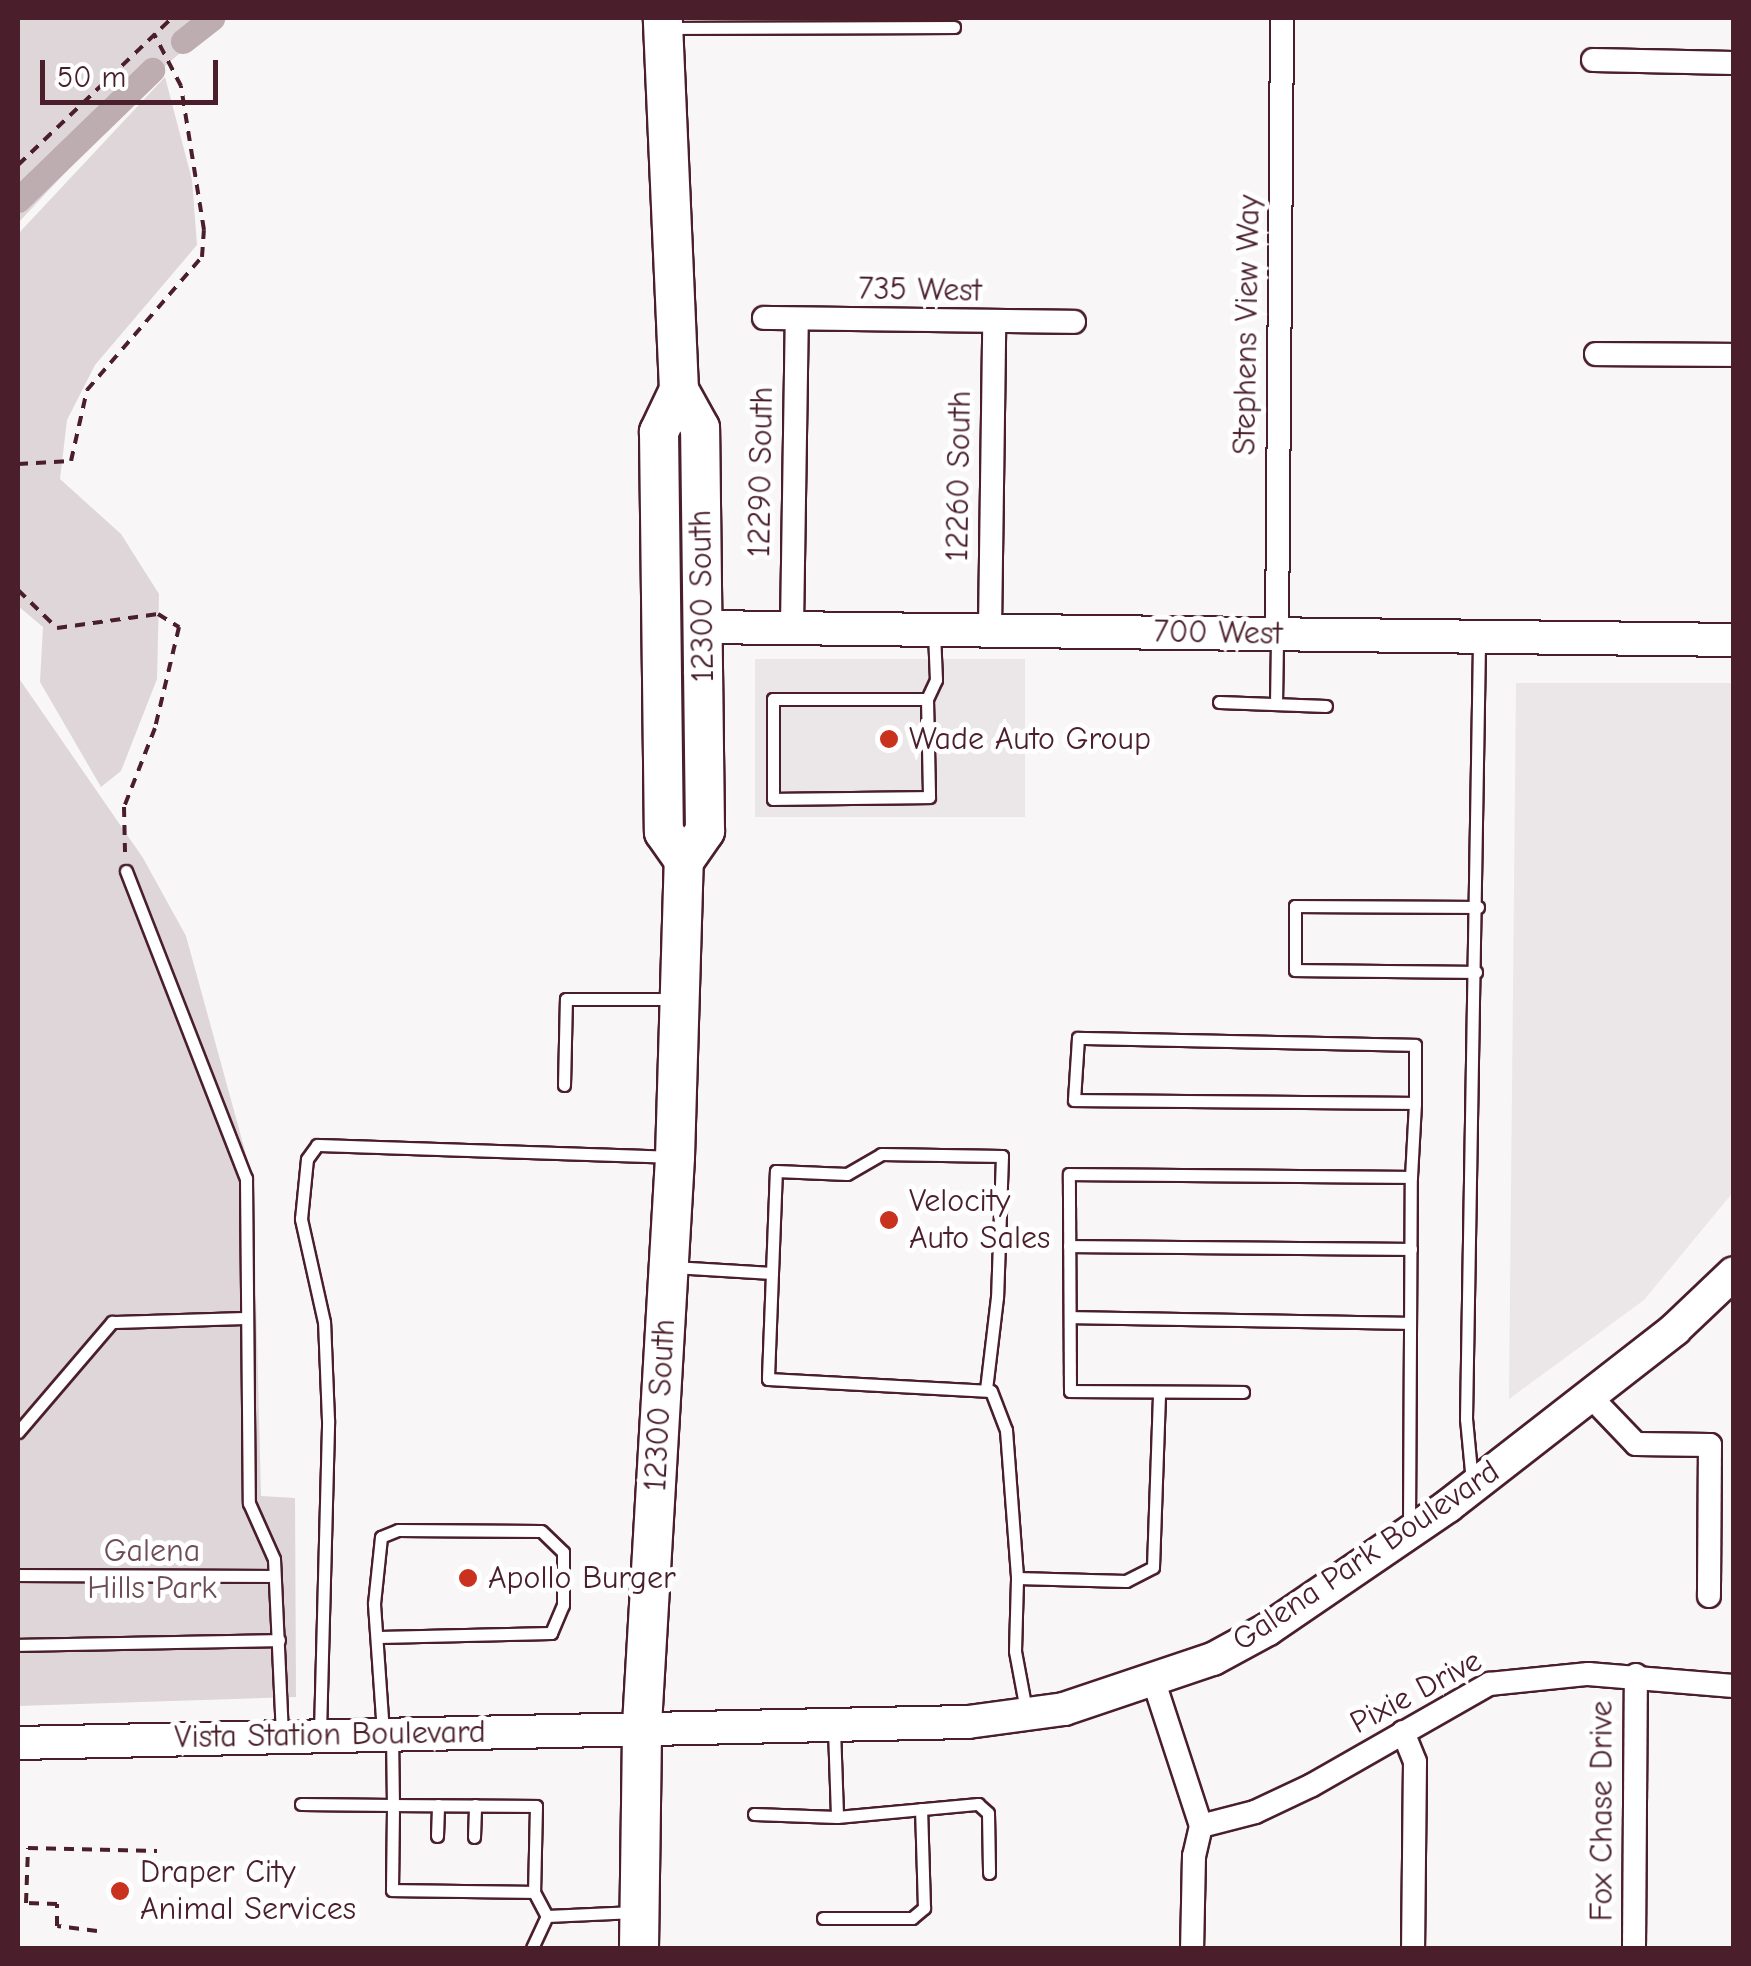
<!DOCTYPE html>
<style>
body{margin:0}
#map{position:relative;width:1751px;height:1966px;overflow:hidden;background:#f8f6f7;font-family:"Comic Neue",sans-serif}
div>[style]{position:absolute}
.built>*{inset:0;background:#ebe6e8;transform-origin:0 0}
.green>*{inset:0;background:#ded6d9}
.canal>*{height:25px;margin:-12.5px;padding:0 12.5px;transform-origin:12.5px;border-radius:12.5px;background:#bdadb0}
.path>*{height:4px;margin-top:-2px;transform-origin:0;background:repeating-linear-gradient(90deg,#4a1f2b 0 10px,transparent 0 18px)}
.roads{filter:drop-shadow(2px 0 #4a1f2b) drop-shadow(-2px 0 #4a1f2b) drop-shadow(0 2px #4a1f2b) drop-shadow(0 -2px #4a1f2b)}
.lane>*{height:11px;margin:-5.5px;padding:0 5.5px;transform-origin:5.5px;border-radius:5.5px;background:#fff}
.street>*{height:22px;margin:-11px;padding:0 11px;transform-origin:11px;border-radius:11px;background:#fff}
.secondary>*{height:32px;margin:-16px;padding:0 16px;transform-origin:16px;border-radius:16px;background:#fff}
.primary>*{height:38px;margin:-19px;padding:0 19px;transform-origin:19px;border-radius:19px;background:#fff}
.dots>*{width:28px;height:28px;translate:-50% -50%;box-sizing:border-box;border:5px solid #fff;border-radius:50%}
span{translate:-50% -50%;white-space:nowrap;text-align:center;line-height:1.15;-webkit-text-stroke:10px #fff;paint-order:stroke}
.street-label{font-size:32px;color:#4a1f2b}
.poi-label{font-size:32px;color:#4a1f2b}
.left{translate:0 -50%;text-align:left}
.park-label{font-size:32px;color:#6f4d56}
.frame{position:absolute;inset:0;border:20px solid #4a1f2b;pointer-events:none}
.scale{position:absolute;left:40px;top:60px;width:178px;height:45px;box-sizing:border-box;border:5px solid #4a1f2b;border-top:0;padding-left:12px;font-size:30px;line-height:35px;white-space:nowrap;color:#4a1f2b;-webkit-text-stroke:8px #fff;paint-order:stroke}
</style>
<div id="map">
<div class="built">
<i style="left:755px;top:659px;width:270px;height:158px"></i>
<i style="clip-path:polygon(1516px 683px,1733px 683px,1734px 1191px,1644px 1300px,1509px 1399px)"></i>
</div>
<div class="green">
<i style="clip-path:polygon(18px 18px,224px 18px,168px 63px,18px 223px)"></i>
<i style="clip-path:polygon(165px 77px,192px 180px,197px 245px,95px 365px,67px 420px,60px 479px,121px 534px,159px 594px,157px 679px,121px 771px,101px 787px,40px 682px,43px 627px,18px 606px,18px 234px)"></i>
<i style="clip-path:polygon(18px 677px,143px 858px,186px 936px,253px 1180px,261px 1496px,295px 1498px,296px 1697px,18px 1706px)"></i>
</div>
<div class="canal">
<i style="left:183px;top:41px;width:37px;rotate:-38deg"></i>
<i style="left:18px;top:200px;width:187px;rotate:-44.1deg"></i>
</div>
<div class="path">
<i style="left:18px;top:165px;width:213px;rotate:-43.7deg"></i>
<i style="left:18px;top:464px;width:53px;rotate:-3.2deg"></i>
<i style="left:71px;top:461px;width:73px;rotate:-77.3deg"></i>
<i style="left:87px;top:390px;width:176px;rotate:-49.2deg"></i>
<i style="left:202px;top:257px;width:27px;rotate:-86deg"></i>
<i style="left:204px;top:230px;width:146px;rotate:-99.1deg"></i>
<i style="left:181px;top:86px;width:59px;rotate:-117.4deg"></i>
<i style="left:18px;top:590px;width:54px;rotate:44.3deg"></i>
<i style="left:57px;top:628px;width:102px;rotate:-7.9deg"></i>
<i style="left:158px;top:614px;width:25px;rotate:32deg"></i>
<i style="left:179px;top:627px;width:104px;rotate:103.4deg"></i>
<i style="left:155px;top:728px;width:85px;rotate:111.4deg"></i>
<i style="left:124px;top:807px;width:45px;rotate:88.7deg"></i>
<i style="left:97px;top:1931px;width:40px;rotate:-172.9deg"></i>
<i style="left:57px;top:1926px;width:22px;rotate:-90deg"></i>
<i style="left:57px;top:1904px;width:31px;rotate:-178deg"></i>
<i style="left:26px;top:1903px;width:55px;rotate:-87.9deg"></i>
<i style="left:28px;top:1848px;width:129px;rotate:1.3deg"></i>
</div>
<div class="roads">
<div class="lane">
<i style="left:668px;top:28px;width:286px;rotate:-0.2deg"></i>
<i style="left:927px;top:699px;width:98px;rotate:88.8deg"></i>
<i style="left:929px;top:797px;width:156px;rotate:179.3deg"></i>
<i style="left:773px;top:799px;width:100px;rotate:-90deg"></i>
<i style="left:773px;top:699px;width:154px"></i>
<i style="left:927px;top:699px;width:21px;rotate:-65deg"></i>
<i style="left:936px;top:680px;width:48px;rotate:-92.4deg"></i>
<i style="left:1219px;top:702px;width:107px;rotate:2.1deg"></i>
<i style="left:1276px;top:704px;width:66px;rotate:-89.1deg"></i>
<i style="left:126px;top:871px;width:330px;rotate:68.7deg"></i>
<i style="left:246px;top:1178px;width:325px;rotate:89.5deg"></i>
<i style="left:249px;top:1503px;width:61px;rotate:65.9deg"></i>
<i style="left:274px;top:1559px;width:174px;rotate:87.4deg"></i>
<i style="left:1476px;top:972px;width:181px;rotate:-179.4deg"></i>
<i style="left:1295px;top:970px;width:64px;rotate:-90deg"></i>
<i style="left:1295px;top:906px;width:183px;rotate:0.3deg"></i>
<i style="left:564px;top:1085px;width:86px;rotate:-88.7deg"></i>
<i style="left:566px;top:999px;width:106px"></i>
<i style="left:1069px;top:1246px;width:342px;rotate:0.5deg"></i>
<i style="left:673px;top:1267px;width:99px;rotate:3.5deg"></i>
<i style="left:772px;top:1273px;width:106px;rotate:92.2deg"></i>
<i style="left:768px;top:1379px;width:223px;rotate:3.1deg"></i>
<i style="left:991px;top:1391px;width:42px;rotate:69deg"></i>
<i style="left:1006px;top:1430px;width:148px;rotate:85.7deg"></i>
<i style="left:772px;top:1273px;width:102px;rotate:-87.8deg"></i>
<i style="left:776px;top:1171px;width:71px;rotate:2.4deg"></i>
<i style="left:847px;top:1174px;width:39px;rotate:-30deg"></i>
<i style="left:881px;top:1154px;width:121px;rotate:0.9deg"></i>
<i style="left:1002px;top:1156px;width:141px;rotate:92deg"></i>
<i style="left:997px;top:1297px;width:93px;rotate:96.8deg"></i>
<i style="left:1070px;top:1317px;width:340px;rotate:1deg"></i>
<i style="left:1243px;top:1392px;width:173px;rotate:-179.7deg"></i>
<i style="left:1070px;top:1391px;width:217px;rotate:-90.3deg"></i>
<i style="left:1069px;top:1174px;width:342px;rotate:0.5deg"></i>
<i style="left:18px;top:1432px;width:145px;rotate:-49.5deg"></i>
<i style="left:112px;top:1322px;width:135px;rotate:-1.7deg"></i>
<i style="left:1472px;top:1482px;width:63px;rotate:-95.4deg"></i>
<i style="left:1466px;top:1419px;width:778px;rotate:-89.04deg"></i>
<i style="left:1409px;top:1525px;width:348px;rotate:-89.7deg"></i>
<i style="left:1411px;top:1177px;width:74px;rotate:-86.9deg"></i>
<i style="left:1415px;top:1103px;width:58px;rotate:-90deg"></i>
<i style="left:1415px;top:1045px;width:337px;rotate:-178.8deg"></i>
<i style="left:1078px;top:1038px;width:62px;rotate:93.7deg"></i>
<i style="left:1074px;top:1100px;width:341px;rotate:0.5deg"></i>
<i style="left:18px;top:1575px;width:256px;rotate:0.2deg"></i>
<i style="left:379px;top:1637px;width:172px;rotate:-1.3deg"></i>
<i style="left:551px;top:1633px;width:30px;rotate:-67deg"></i>
<i style="left:563px;top:1605px;width:53px;rotate:-90deg"></i>
<i style="left:563px;top:1552px;width:30px;rotate:-136deg"></i>
<i style="left:541px;top:1531px;width:143px;rotate:-179.6deg"></i>
<i style="left:398px;top:1530px;width:18px;rotate:158deg"></i>
<i style="left:381px;top:1537px;width:67px;rotate:96deg"></i>
<i style="left:374px;top:1604px;width:129px;rotate:86deg"></i>
<i style="left:18px;top:1645px;width:261px;rotate:-1.1deg"></i>
<i style="left:1026px;top:1710px;width:60px;rotate:-100.6deg"></i>
<i style="left:1015px;top:1651px;width:73px;rotate:-88.4deg"></i>
<i style="left:1017px;top:1578px;width:109px;rotate:1.6deg"></i>
<i style="left:1126px;top:1581px;width:30px;rotate:-27deg"></i>
<i style="left:1153px;top:1567px;width:175px;rotate:-88deg"></i>
<i style="left:834px;top:1729px;width:88px;rotate:88deg"></i>
<i style="left:320px;top:1732px;width:312px;rotate:-88.5deg"></i>
<i style="left:328px;top:1420px;width:98px;rotate:-92.3deg"></i>
<i style="left:324px;top:1322px;width:106px;rotate:-102.6deg"></i>
<i style="left:301px;top:1219px;width:60px;rotate:-84.3deg"></i>
<i style="left:307px;top:1159px;width:17px;rotate:-54deg"></i>
<i style="left:317px;top:1145px;width:354px;rotate:1.9deg"></i>
<i style="left:301px;top:1804px;width:92px;rotate:0.6deg"></i>
<i style="left:393px;top:1805px;width:70px;rotate:-90.8deg"></i>
<i style="left:754px;top:1814px;width:83px;rotate:2.1deg"></i>
<i style="left:837px;top:1817px;width:142px;rotate:-5.3deg"></i>
<i style="left:978px;top:1804px;width:13px;rotate:42deg"></i>
<i style="left:988px;top:1813px;width:60px;rotate:89deg"></i>
<i style="left:437px;top:1836px;width:31px;rotate:-88deg"></i>
<i style="left:474px;top:1837px;width:32px;rotate:-88deg"></i>
<i style="left:534px;top:1892px;width:142px;rotate:-179.2deg"></i>
<i style="left:392px;top:1890px;width:85px;rotate:-89.3deg"></i>
<i style="left:393px;top:1805px;width:143px;rotate:0.4deg"></i>
<i style="left:536px;top:1806px;width:86px;rotate:91.3deg"></i>
<i style="left:534px;top:1892px;width:27px;rotate:62deg"></i>
<i style="left:547px;top:1916px;width:88px;rotate:-2.6deg"></i>
<i style="left:823px;top:1918px;width:89px"></i>
<i style="left:912px;top:1918px;width:16px;rotate:-40deg"></i>
<i style="left:924px;top:1908px;width:99px;rotate:-91.7deg"></i>
<i style="left:532px;top:1948px;width:35px;rotate:-65deg"></i>
</div>
<div class="street">
<i style="left:1593px;top:60px;width:141px;rotate:1.2deg"></i>
<i style="left:764px;top:318px;width:310px;rotate:0.7deg"></i>
<i style="left:1596px;top:354px;width:138px;rotate:0.4deg"></i>
<i style="left:792px;top:626px;width:306px;rotate:-89.1deg"></i>
<i style="left:990px;top:629px;width:305px;rotate:-89.2deg"></i>
<i style="left:1277px;top:634px;width:616px;rotate:-89.53deg"></i>
<i style="left:1590px;top:1396px;width:66px;rotate:46.2deg"></i>
<i style="left:1636px;top:1444px;width:74px;rotate:0.8deg"></i>
<i style="left:1710px;top:1445px;width:151px;rotate:90.4deg"></i>
<i style="left:1153px;top:1679px;width:155px;rotate:71.9deg"></i>
<i style="left:1201px;top:1826px;width:31px;rotate:103deg"></i>
<i style="left:1194px;top:1856px;width:92px;rotate:91.2deg"></i>
<i style="left:1403px;top:1732px;width:32px;rotate:68deg"></i>
<i style="left:1415px;top:1762px;width:186px;rotate:90.6deg"></i>
<i style="left:1201px;top:1826px;width:56px;rotate:-14.5deg"></i>
<i style="left:1255px;top:1812px;width:63px;rotate:-25.3deg"></i>
<i style="left:1312px;top:1785px;width:204px;rotate:-29.7deg"></i>
<i style="left:1489px;top:1684px;width:100px;rotate:-5.8deg"></i>
<i style="left:1588px;top:1674px;width:146px;rotate:4.7deg"></i>
<i style="left:1634px;top:1948px;width:273px;rotate:-89.6deg"></i>
</div>
<div class="secondary">
<i style="left:703px;top:627px;width:1031px;rotate:0.72deg"></i>
<i style="left:18px;top:1743px;width:950px;rotate:-1.27deg"></i>
<i style="left:968px;top:1722px;width:97px;rotate:-7.7deg"></i>
<i style="left:1064px;top:1709px;width:157px;rotate:-18.6deg"></i>
<i style="left:1213px;top:1659px;width:63px;rotate:-28.6deg"></i>
<i style="left:1268px;top:1629px;width:218px;rotate:-34.3deg"></i>
<i style="left:1448px;top:1506px;width:288px;rotate:-37.9deg"></i>
<i style="left:1675px;top:1329px;width:81px;rotate:-43.5deg"></i>
</div>
<div class="primary">
<i style="left:679px;top:390px;width:47px;rotate:115.5deg"></i>
<i style="left:659px;top:432px;width:400px;rotate:89.3deg"></i>
<i style="left:664px;top:832px;width:35px;rotate:55deg"></i>
<i style="left:639px;top:1948px;width:223px;rotate:-89.2deg"></i>
<i style="left:642px;top:1725px;width:569px;rotate:-86.67deg"></i>
<i style="left:675px;top:1157px;width:296px;rotate:-88.3deg"></i>
<i style="left:684px;top:861px;width:37px;rotate:-55deg"></i>
<i style="left:705px;top:831px;width:403px;rotate:-90.7deg"></i>
<i style="left:700px;top:428px;width:43px;rotate:-118.9deg"></i>
<i style="left:679px;top:390px;width:372px;rotate:-92.5deg"></i>
</div>
</div>
<div class="dots">
<i style="left:889px;top:739px;background:#c8321e"></i>
<i style="left:889px;top:1220px;background:#c8321e"></i>
<i style="left:468px;top:1578px;background:#c8321e"></i>
<i style="left:120px;top:1891px;background:#c8321e"></i>
</div>
<div class="street-label">
<span style="left:920px;top:290px;rotate:1deg">735 West</span>
<span style="left:1247px;top:325px;rotate:-89deg">Stephens View Way</span>
<span style="left:761px;top:472px;rotate:-89deg">12290 South</span>
<span style="left:959px;top:476px;rotate:-89deg">12260 South</span>
<span style="left:702px;top:596px;rotate:-91deg">12300 South</span>
<span style="left:1218px;top:633px;rotate:1deg">700 West</span>
<span style="left:660px;top:1405px;rotate:-87deg">12300 South</span>
<span style="left:1366px;top:1556px;rotate:-34deg">Galena Park Boulevard</span>
<span style="left:1416px;top:1692px;rotate:-28deg">Pixie Drive</span>
<span style="left:330px;top:1735px;rotate:-1deg">Vista Station Boulevard</span>
<span style="left:1602px;top:1811px;rotate:-90deg">Fox Chase Drive</span>
</div>
<div class="poi-label">
<span class="left" style="left:909px;top:739px">Wade Auto Group</span>
<span class="left" style="left:909px;top:1220px">Velocity<br>Auto Sales</span>
<span class="left" style="left:488px;top:1578px">Apollo Burger</span>
<span class="left" style="left:140px;top:1891px">Draper City<br>Animal Services</span>
</div>
<div class="park-label">
<span style="left:152px;top:1570px">Galena<br>Hills Park</span>
</div>
<div class="frame"></div>
<div class="scale">50 m</div>
</div>
